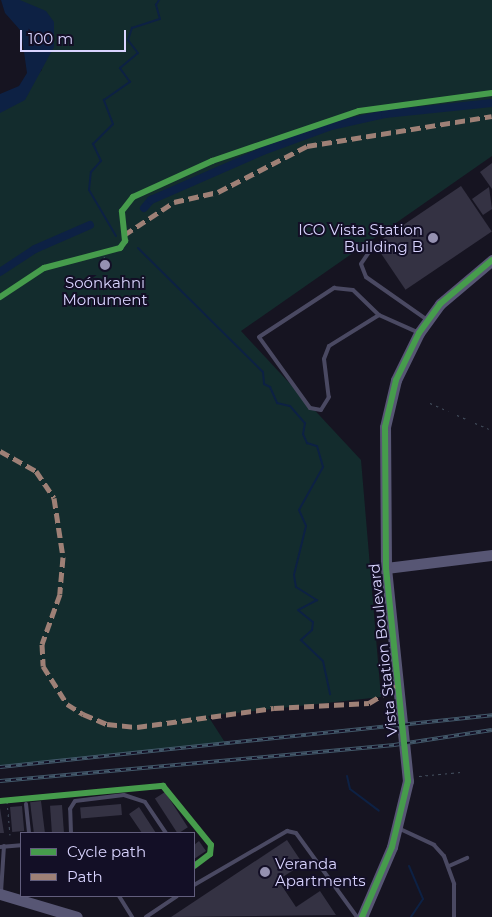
<!DOCTYPE html>
<meta charset="utf-8">
<style>
body{margin:0}
#map{position:relative;width:492px;height:917px;overflow:hidden;background:#161421;font-family:Montserrat,sans-serif}
div>[style]{position:absolute}
.green>*{inset:0;background:#132c2d}
.water>*{inset:0;background:#0d2144}
.stream>*{height:2px;margin:-1px;padding:0 1px;transform-origin:1px;border-radius:1px;background:#0d2144}
.canal>*{height:8px;margin:-4px;padding:0 4px;transform-origin:4px;border-radius:4px;background:#0d2144}
.building>*{inset:0;background:#343243;transform-origin:0 0}
.path>*{height:1px;margin-top:-0.5px;transform-origin:0;background:repeating-linear-gradient(90deg,#44505f 0 2.5px,transparent 0 6.5px)}
.lane>*{height:4px;margin:-2px;padding:0 2px;transform-origin:2px;border-radius:2px;background:#4a4962}
.secondary>*{height:11px;margin:-5.5px;padding:0 5.5px;transform-origin:5.5px;border-radius:5.5px;background:#575674}
.rail>*{height:4px;margin-top:-2px;transform-origin:0;background:repeating-linear-gradient(90deg,#130f26 0 5.5px,#43596b 0 11px);box-sizing:border-box;border-block:1px solid #43596b}
.quiet>*{height:5px;margin-top:-2.5px;transform-origin:0;background:repeating-linear-gradient(90deg,#9e8076 0 10px,transparent 0 15px)}
.cycleway>*{height:6px;margin:-3px;padding:0 3px;transform-origin:3px;border-radius:3px;background:#469c4c}
.dots>*{width:14px;height:14px;translate:-50% -50%;box-sizing:border-box;border:2px solid #130f26;border-radius:50%}
span{translate:-50% -50%;white-space:nowrap;text-align:center;line-height:1.15;-webkit-text-stroke:4px #130f26;paint-order:stroke}
.poi-label{font-size:15px;color:#d9d4ff}
.right{translate:-100% -50%;text-align:right}
.left{translate:0 -50%;text-align:left}
.street-label{font-size:15px;color:#d9d4ff}
.legend{position:absolute;left:20px;top:832px;width:175px;height:65px;box-sizing:border-box;background:#130f26;border:1px solid #625e7d;margin:0;padding:6px 9px;list-style:none;font-size:15px;color:#d9d4ff}
.legend li{display:flex;align-items:center;gap:10px;height:25px}
.legend b{width:25px;border:1px solid #625e7d}
.scale{position:absolute;left:20px;top:30px;width:106px;height:22px;box-sizing:border-box;border:2px solid #d9d4ff;border-top:0;padding-left:6px;font-size:15px;line-height:18px;white-space:nowrap;color:#d9d4ff;-webkit-text-stroke:4px #130f26;paint-order:stroke}
</style>
<div id="map">
<div class="green">
<i style="clip-path:polygon(15px 0,492px 0,492px 156px,241px 331px,361px 460px,381px 697px,208px 716px,226px 744px,0 766px,0 110px,42px 70px)"></i>
</div>
<div class="water">
<i style="clip-path:polygon(1px 0,20px 0,46px 11px,54px 22px,54px 47px,25px 100px,0 113px,0 94px,19px 86px,27px 73px,21px 31px,5px 13px)"></i>
</div>
<div class="stream">
<i style="left:116px;top:236px;width:53px;rotate:-120.4deg"></i>
<i style="left:89px;top:190px;width:18px;rotate:-84deg"></i>
<i style="left:91px;top:172px;width:15px;rotate:-48deg"></i>
<i style="left:101px;top:161px;width:19px;rotate:-115deg"></i>
<i style="left:93px;top:144px;width:28px;rotate:-45deg"></i>
<i style="left:113px;top:124px;width:26px;rotate:-111deg"></i>
<i style="left:104px;top:100px;width:32px;rotate:-35deg"></i>
<i style="left:130px;top:82px;width:17px;rotate:-126deg"></i>
<i style="left:120px;top:68px;width:23px;rotate:-40deg"></i>
<i style="left:138px;top:53px;width:16px;rotate:-128deg"></i>
<i style="left:128px;top:40px;width:13px;rotate:-72deg"></i>
<i style="left:132px;top:28px;width:29px;rotate:-18deg"></i>
<i style="left:160px;top:19px;width:15px;rotate:-106deg"></i>
<i style="left:156px;top:5px;width:6px;rotate:-59deg"></i>
<i style="left:138px;top:248px;width:176px;rotate:44.8deg"></i>
<i style="left:263px;top:372px;width:12px;rotate:85deg"></i>
<i style="left:264px;top:384px;width:7px;rotate:27deg"></i>
<i style="left:270px;top:387px;width:17px;rotate:66deg"></i>
<i style="left:277px;top:403px;width:13px;rotate:13deg"></i>
<i style="left:290px;top:406px;width:23px;rotate:49deg"></i>
<i style="left:305px;top:423px;width:11px;rotate:100deg"></i>
<i style="left:303px;top:434px;width:10px;rotate:66deg"></i>
<i style="left:307px;top:443px;width:10px;rotate:17deg"></i>
<i style="left:317px;top:446px;width:22px;rotate:74deg"></i>
<i style="left:323px;top:467px;width:49px;rotate:119.2deg"></i>
<i style="left:299px;top:510px;width:17px;rotate:66deg"></i>
<i style="left:306px;top:526px;width:50px;rotate:103.8deg"></i>
<i style="left:294px;top:575px;width:12px;rotate:81deg"></i>
<i style="left:296px;top:587px;width:25px;rotate:32deg"></i>
<i style="left:317px;top:600px;width:21px;rotate:152deg"></i>
<i style="left:298px;top:610px;width:19px;rotate:39deg"></i>
<i style="left:313px;top:622px;width:8px;rotate:97deg"></i>
<i style="left:312px;top:630px;width:15px;rotate:138deg"></i>
<i style="left:301px;top:640px;width:30px;rotate:44deg"></i>
<i style="left:323px;top:661px;width:34px;rotate:78deg"></i>
<i style="left:347px;top:776px;width:13px;rotate:77deg"></i>
<i style="left:350px;top:789px;width:36px;rotate:37deg"></i>
<i style="left:409px;top:866px;width:36px;rotate:67deg"></i>
<i style="left:423px;top:899px;width:22px;rotate:124deg"></i>
</div>
<div class="canal">
<i style="left:144px;top:208px;width:11px;rotate:-49deg"></i>
<i style="left:151px;top:200px;width:122px;rotate:-23.6deg"></i>
<i style="left:263px;top:151px;width:72px;rotate:-20.2deg"></i>
<i style="left:331px;top:126px;width:55px;rotate:-12.5deg"></i>
<i style="left:385px;top:114px;width:108px;rotate:-5.9deg"></i>
<i style="left:0;top:272px;width:42px;rotate:-33.3deg"></i>
<i style="left:35px;top:249px;width:60px;rotate:-23.6deg"></i>
</div>
<div class="building">
<i style="clip-path:polygon(492px 163px,492px 189px,480px 172px)"></i>
<i style="left:461px;top:186px;width:55px;height:104px;rotate:56deg"></i>
<i style="clip-path:polygon(489px 187px,492px 209px,483px 215px,472px 199px)"></i>
<i style="left:165px;top:792px;width:42px;height:12px;rotate:57deg"></i>
<i style="left:41px;top:801px;width:32px;height:11px;rotate:83deg"></i>
<i style="left:121px;top:804px;width:11px;height:41px;rotate:85deg"></i>
<i style="left:62px;top:805px;width:28px;height:12px;rotate:86deg"></i>
<i style="left:22px;top:806px;width:25px;height:12px;rotate:85deg"></i>
<i style="clip-path:polygon(139px 807px,154px 830px,156px 833px,142px 833px,129px 814px)"></i>
<i style="clip-path:polygon(0 808px,4px 833px,0 833px)"></i>
<i style="clip-path:polygon(287px 840px,303px 864px,278px 880px,296px 907px,320px 891px,336px 915px,171px 917px)"></i>
<i style="clip-path:polygon(199px 841px,206px 851px,194px 859px,194px 845px)"></i>
</div>
<div class="path">
<i style="left:104px;top:259px;width:6px;rotate:-81deg"></i>
<i style="left:430px;top:403px;width:20px;rotate:24deg"></i>
<i style="left:457px;top:415px;width:10px;rotate:24deg"></i>
<i style="left:475px;top:423px;width:15px;rotate:23deg"></i>
<i style="left:419px;top:776px;width:42px;rotate:-5.4deg"></i>
<i style="left:7px;top:801px;width:34px;rotate:85deg"></i>
</div>
<div class="lane">
<i style="left:369px;top:252px;width:14px;rotate:124deg"></i>
<i style="left:361px;top:264px;width:14px;rotate:69deg"></i>
<i style="left:366px;top:277px;width:73px;rotate:35deg"></i>
<i style="left:379px;top:315px;width:59px;rotate:148.2deg"></i>
<i style="left:329px;top:346px;width:14px;rotate:111deg"></i>
<i style="left:324px;top:359px;width:38px;rotate:83deg"></i>
<i style="left:329px;top:397px;width:15px;rotate:122deg"></i>
<i style="left:321px;top:410px;width:11px;rotate:-170deg"></i>
<i style="left:310px;top:408px;width:87px;rotate:-125.7deg"></i>
<i style="left:259px;top:337px;width:90px;rotate:-33.2deg"></i>
<i style="left:334px;top:288px;width:19px;rotate:6deg"></i>
<i style="left:353px;top:290px;width:36px;rotate:44deg"></i>
<i style="left:379px;top:315px;width:42px;rotate:24.1deg"></i>
<i style="left:26px;top:804px;width:29px;rotate:84deg"></i>
<i style="left:398px;top:828px;width:40px;rotate:25deg"></i>
<i style="left:434px;top:845px;width:15px;rotate:48deg"></i>
<i style="left:444px;top:856px;width:30px;rotate:70deg"></i>
<i style="left:454px;top:884px;width:33px;rotate:90deg"></i>
<i style="left:71px;top:833px;width:24px;rotate:-92deg"></i>
<i style="left:70px;top:809px;width:9px;rotate:-58deg"></i>
<i style="left:75px;top:801px;width:49px;rotate:-7deg"></i>
<i style="left:124px;top:795px;width:22px;rotate:18deg"></i>
<i style="left:145px;top:802px;width:37px;rotate:56deg"></i>
<i style="left:0;top:847px;width:21px;rotate:-5deg"></i>
<i style="left:449px;top:866px;width:20px;rotate:-24deg"></i>
<i style="left:194px;top:885px;width:108px;rotate:-30.1deg"></i>
<i style="left:287px;top:831px;width:9px;rotate:13deg"></i>
<i style="left:296px;top:833px;width:104px;rotate:54deg"></i>
<i style="left:1px;top:892px;width:46px;rotate:-86.3deg"></i>
<i style="left:119px;top:896px;width:25px;rotate:58deg"></i>
<i style="left:146px;top:917px;width:37px;rotate:-34deg"></i>
</div>
<div class="secondary">
<i style="left:386px;top:568px;width:107px;rotate:-7deg"></i>
<i style="left:0;top:894px;width:80px;rotate:16.6deg"></i>
<i style="left:362px;top:917px;width:76px;rotate:-66.8deg"></i>
<i style="left:392px;top:847px;width:68px;rotate:-76.4deg"></i>
<i style="left:408px;top:781px;width:214px;rotate:-95.9deg"></i>
<i style="left:386px;top:568px;width:141px;rotate:-90.4deg"></i>
<i style="left:385px;top:427px;width:48px;rotate:-76.8deg"></i>
<i style="left:396px;top:380px;width:52px;rotate:-63.9deg"></i>
<i style="left:419px;top:333px;width:36px;rotate:-54deg"></i>
<i style="left:440px;top:304px;width:68px;rotate:-40.2deg"></i>
</div>
<div class="rail">
<i style="left:0;top:767px;width:495px;rotate:-6deg"></i>
<i style="left:0;top:781px;width:396px;rotate:-5.2deg"></i>
<i style="left:394px;top:745px;width:99px;rotate:-8.7deg"></i>
</div>
<div class="quiet">
<i style="left:124px;top:235px;width:60px;rotate:-33.4deg"></i>
<i style="left:174px;top:202px;width:45px;rotate:-12.8deg"></i>
<i style="left:218px;top:192px;width:100px;rotate:-27.3deg"></i>
<i style="left:307px;top:146px;width:187px;rotate:-9.2deg"></i>
<i style="left:0;top:451px;width:41px;rotate:29.1deg"></i>
<i style="left:36px;top:471px;width:32px;rotate:56deg"></i>
<i style="left:54px;top:498px;width:60px;rotate:81.3deg"></i>
<i style="left:63px;top:557px;width:37px;rotate:95deg"></i>
<i style="left:60px;top:594px;width:53px;rotate:109.8deg"></i>
<i style="left:42px;top:644px;width:22px;rotate:87deg"></i>
<i style="left:43px;top:666px;width:45px;rotate:57.7deg"></i>
<i style="left:67px;top:704px;width:19px;rotate:32deg"></i>
<i style="left:83px;top:714px;width:26px;rotate:23deg"></i>
<i style="left:107px;top:724px;width:30px;rotate:6deg"></i>
<i style="left:137px;top:727px;width:138px;rotate:-7.9deg"></i>
<i style="left:274px;top:708px;width:95px;rotate:-3deg"></i>
<i style="left:369px;top:703px;width:35px;rotate:-31deg"></i>
</div>
<div class="cycleway">
<i style="left:0;top:297px;width:53px;rotate:-33.4deg"></i>
<i style="left:44px;top:268px;width:79px;rotate:-14.7deg"></i>
<i style="left:120px;top:248px;width:9px;rotate:-54deg"></i>
<i style="left:125px;top:241px;width:30px;rotate:-96deg"></i>
<i style="left:122px;top:211px;width:18px;rotate:-52deg"></i>
<i style="left:133px;top:197px;width:87px;rotate:-24.5deg"></i>
<i style="left:212px;top:161px;width:155px;rotate:-18.8deg"></i>
<i style="left:359px;top:111px;width:134px;rotate:-7.7deg"></i>
<i style="left:0;top:801px;width:164px;rotate:-5.3deg"></i>
<i style="left:163px;top:786px;width:76px;rotate:50.9deg"></i>
<i style="left:211px;top:845px;width:9px;rotate:96deg"></i>
<i style="left:210px;top:854px;width:20px;rotate:143deg"></i>
<i style="left:362px;top:917px;width:76px;rotate:-66.8deg"></i>
<i style="left:392px;top:847px;width:68px;rotate:-76.4deg"></i>
<i style="left:408px;top:781px;width:214px;rotate:-95.9deg"></i>
<i style="left:386px;top:568px;width:141px;rotate:-90.4deg"></i>
<i style="left:385px;top:427px;width:48px;rotate:-76.8deg"></i>
<i style="left:396px;top:380px;width:52px;rotate:-63.9deg"></i>
<i style="left:419px;top:333px;width:36px;rotate:-54deg"></i>
<i style="left:440px;top:304px;width:68px;rotate:-40.2deg"></i>
</div>
<div class="dots">
<i style="left:433px;top:238px;background:#9591b1"></i>
<i style="left:105px;top:265px;background:#9591b1"></i>
<i style="left:265px;top:872px;background:#9591b1"></i>
</div>
<div class="poi-label">
<span class="right" style="left:423px;top:238px">ICO Vista Station<br>Building B</span>
<span style="left:105px;top:291px">Soónkahni<br>Monument</span>
<span class="left" style="left:275px;top:872px">Veranda<br>Apartments</span>
</div>
<div class="street-label">
<span style="left:383px;top:650px;rotate:-96deg">Vista Station Boulevard</span>
</div>
<ul class="legend">
<li><b style="height:6px;background:#469c4c"></b>Cycle path</li>
<li><b style="height:6px;background:#9e8076"></b>Path</li>
</ul>
<div class="scale">100 m</div>
</div>
